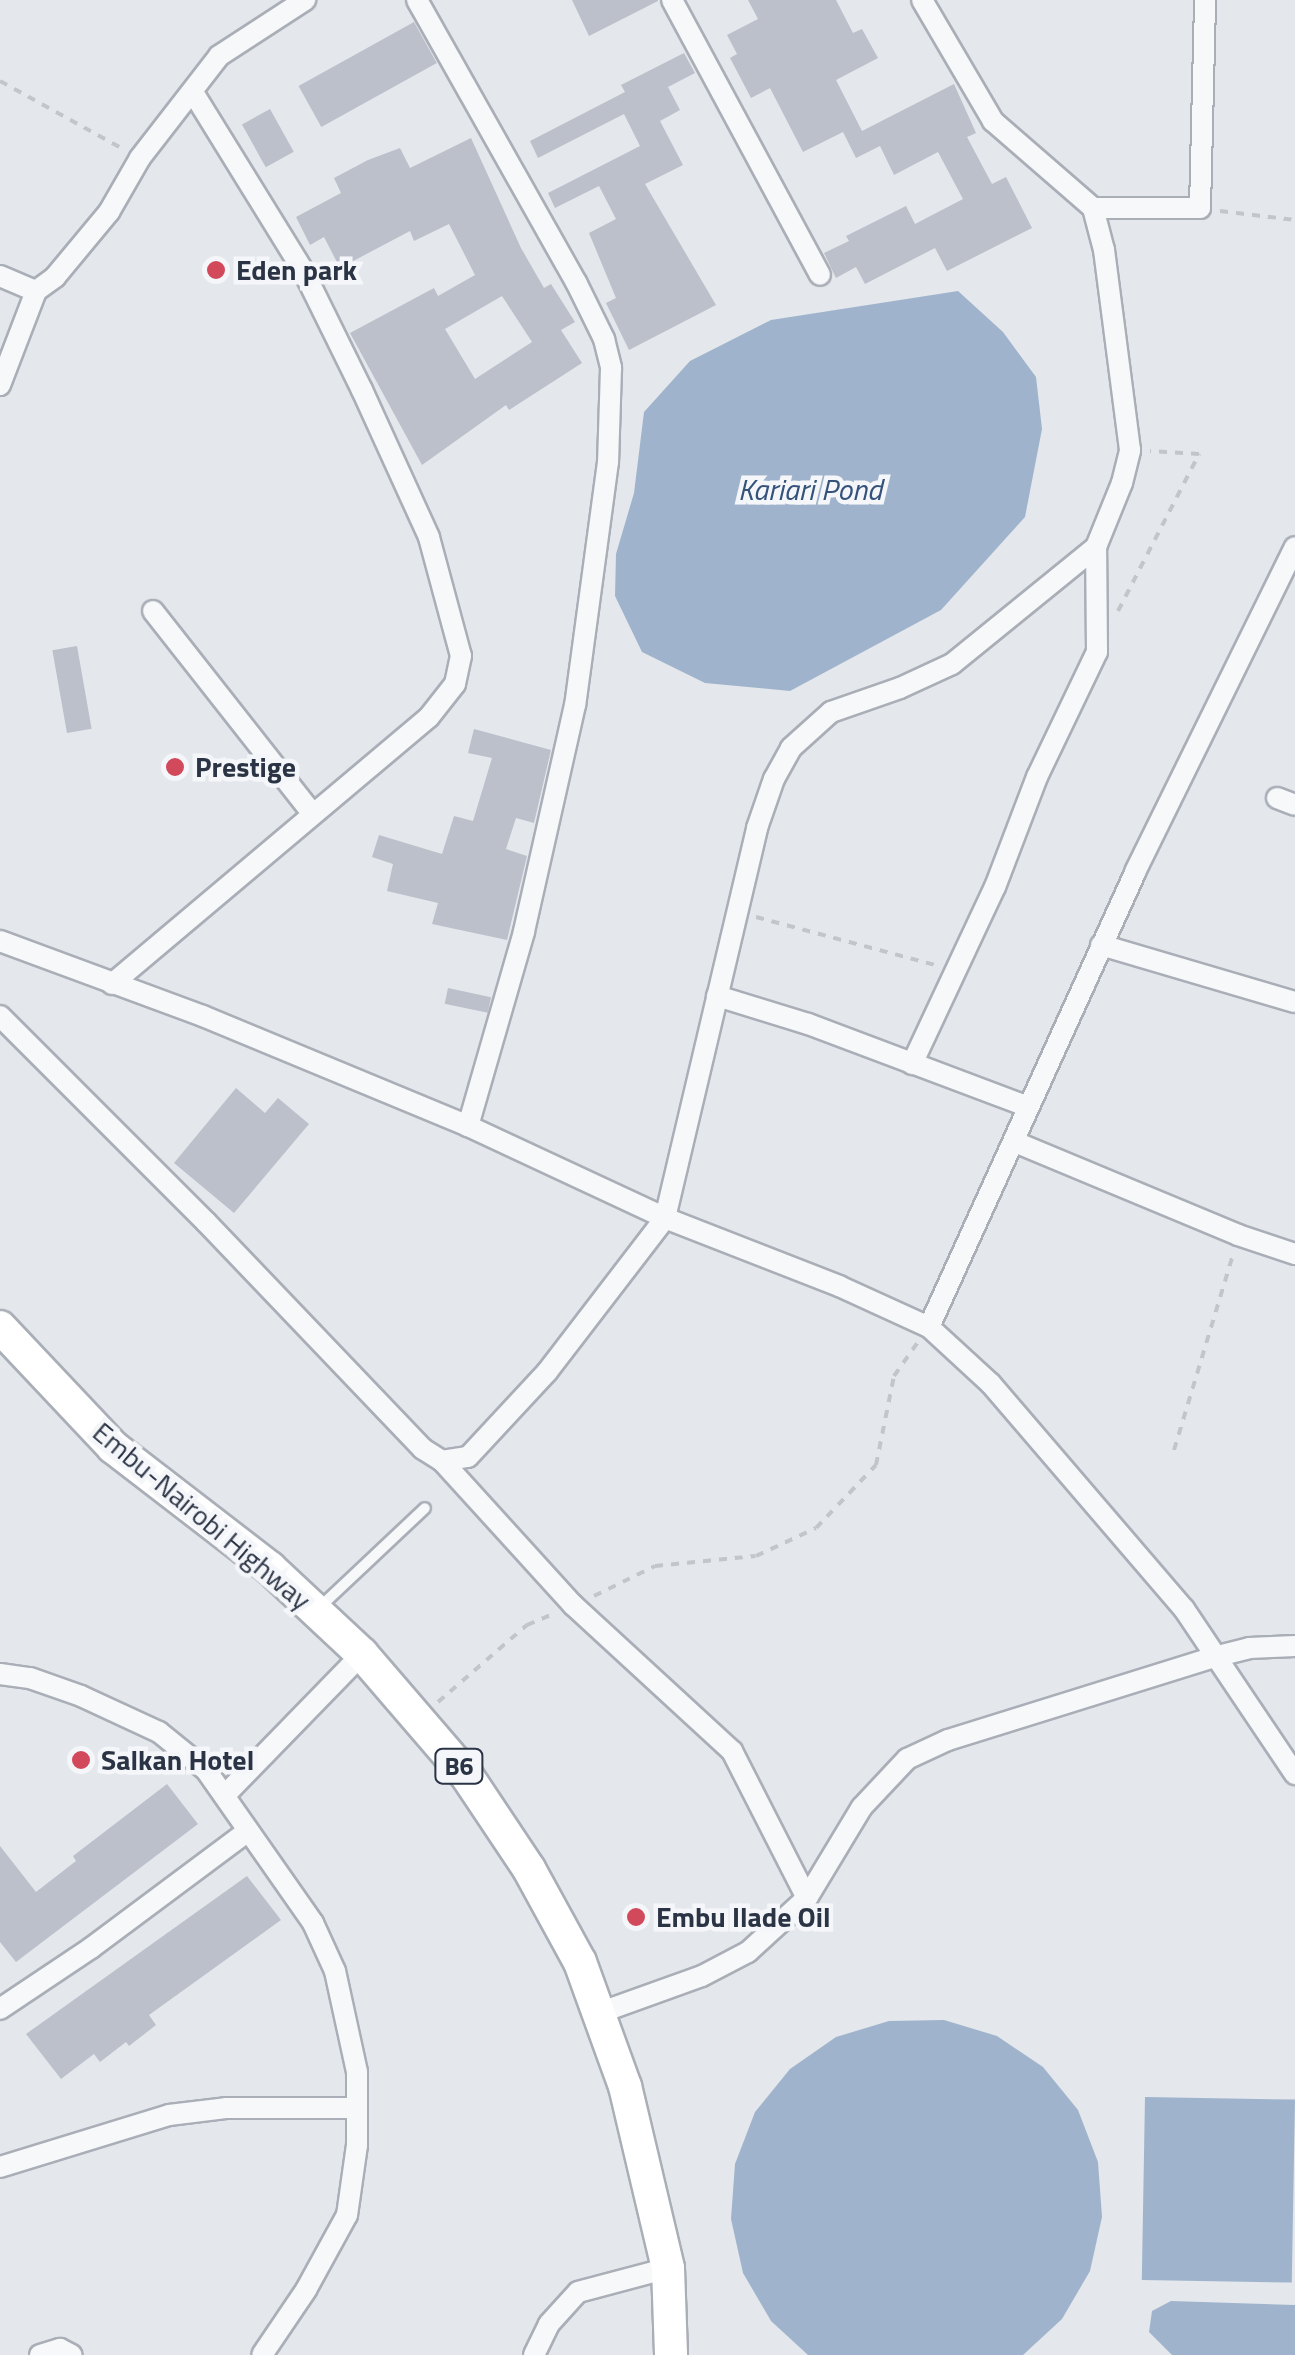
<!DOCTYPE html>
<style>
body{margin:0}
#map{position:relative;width:1295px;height:2355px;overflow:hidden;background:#e4e7ec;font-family:"Titillium Web",sans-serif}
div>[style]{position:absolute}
.water>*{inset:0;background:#9fb4cc;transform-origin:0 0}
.building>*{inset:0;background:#bbc0ca;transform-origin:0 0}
.path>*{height:4px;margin-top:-2px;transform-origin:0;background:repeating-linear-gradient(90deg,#c2c5cb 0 8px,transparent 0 16px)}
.roads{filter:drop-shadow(2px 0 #a9aeb7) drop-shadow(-2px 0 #a9aeb7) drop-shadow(0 2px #a9aeb7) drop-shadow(0 -2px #a9aeb7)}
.lane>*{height:10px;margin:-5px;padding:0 5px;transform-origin:5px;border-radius:5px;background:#f7f8fa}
.street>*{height:20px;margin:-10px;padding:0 10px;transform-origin:10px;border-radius:10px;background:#f7f8fa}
.primary>*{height:32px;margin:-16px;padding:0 16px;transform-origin:16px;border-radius:16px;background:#fff}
.dots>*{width:28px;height:28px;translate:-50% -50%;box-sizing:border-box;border:5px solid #f4f6f9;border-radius:50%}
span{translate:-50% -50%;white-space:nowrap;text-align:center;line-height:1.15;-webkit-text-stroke:9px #f4f6f9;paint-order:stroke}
.shield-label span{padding:2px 8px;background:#f4f6f9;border:2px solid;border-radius:8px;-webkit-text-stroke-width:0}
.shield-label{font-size:25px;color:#2b3445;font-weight:700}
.poi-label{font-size:28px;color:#2b3445;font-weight:700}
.left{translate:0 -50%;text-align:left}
.street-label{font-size:28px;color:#2b3445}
.water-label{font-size:30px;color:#34527a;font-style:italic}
</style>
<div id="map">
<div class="water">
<i style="clip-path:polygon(958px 291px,1003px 332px,1036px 377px,1042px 429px,1025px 517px,941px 610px,790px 691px,705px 683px,642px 652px,615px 596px,616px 554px,634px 493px,644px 412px,690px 361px,771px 320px)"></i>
<i style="clip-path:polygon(944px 2020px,997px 2036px,1043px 2067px,1078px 2110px,1098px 2162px,1102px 2217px,1090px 2271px,1062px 2319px,1023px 2355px,808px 2355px,771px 2321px,743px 2273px,731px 2219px,735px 2164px,755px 2112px,790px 2069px,836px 2037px,889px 2021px)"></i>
<i style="left:1145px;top:2097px;width:150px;height:183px;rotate:1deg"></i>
<i style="clip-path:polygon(1171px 2301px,1295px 2305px,1295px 2355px,1172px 2355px,1149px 2332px,1152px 2311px)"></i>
</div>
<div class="building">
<i style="clip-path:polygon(572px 0,658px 0,658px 1px,589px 36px)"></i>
<i style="clip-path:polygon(748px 0,836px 0,853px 33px,862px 29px,878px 58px,836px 80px,862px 131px,954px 84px,976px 133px,967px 137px,992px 184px,1006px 177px,1032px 228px,947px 271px,935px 248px,865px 284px,856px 267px,836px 278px,824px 253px,849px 241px,846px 236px,906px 206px,915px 224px,963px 199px,938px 152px,894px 175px,880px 146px,856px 158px,843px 132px,803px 152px,770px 88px,751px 98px,730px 58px,737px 54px,727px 35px,758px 19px)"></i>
<i style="left:414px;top:22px;width:47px;height:132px;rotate:61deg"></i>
<i style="clip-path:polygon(684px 53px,695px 73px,668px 87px,680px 110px,660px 121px,683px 165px,645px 184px,716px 305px,629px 350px,606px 303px,616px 298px,589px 233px,616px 219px,599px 186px,555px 208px,548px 193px,640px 146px,624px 114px,538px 158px,530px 141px,625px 92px,621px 85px)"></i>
<i style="left:270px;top:109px;width:49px;height:32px;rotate:61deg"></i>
<i style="clip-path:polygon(evenodd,471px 138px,521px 248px,544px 288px,551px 284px,575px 322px,561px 330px,582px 363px,509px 410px,506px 405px,422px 465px,350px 333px,434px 288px,438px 296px,475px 275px,449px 224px,414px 241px,410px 231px,340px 268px,324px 237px,310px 245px,296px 217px,341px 193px,334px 178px,368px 160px,400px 148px,410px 168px,471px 138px,502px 296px,532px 342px,475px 379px,445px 329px,502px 296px)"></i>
<i style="left:77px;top:646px;width:84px;height:25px;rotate:80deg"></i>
<i style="clip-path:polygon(474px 729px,551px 750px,534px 823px,516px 818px,506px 849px,527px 856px,507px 940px,432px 924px,438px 903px,387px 891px,393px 864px,372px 857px,379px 835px,442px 854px,454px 816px,473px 821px,492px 758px,468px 753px)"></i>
<i style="left:448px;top:988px;width:44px;height:16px;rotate:12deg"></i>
<i style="clip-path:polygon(236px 1088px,265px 1113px,278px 1098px,309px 1124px,234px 1213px,174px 1163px)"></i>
<i style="clip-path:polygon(167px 1784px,198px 1824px,16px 1962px,0 1942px,0 1846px,36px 1892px,76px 1861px,73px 1856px)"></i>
<i style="clip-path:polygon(247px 1876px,281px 1920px,149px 2015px,156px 2025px,129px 2046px,126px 2042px,100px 2062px,94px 2054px,61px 2079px,26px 2034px)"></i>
</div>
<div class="path">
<i style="left:0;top:81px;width:141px;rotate:28.9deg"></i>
<i style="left:1220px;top:211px;width:76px;rotate:6.8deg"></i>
<i style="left:1118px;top:611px;width:177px;rotate:-62.7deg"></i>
<i style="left:1199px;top:454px;width:49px;rotate:-176.5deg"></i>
<i style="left:756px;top:917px;width:185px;rotate:15deg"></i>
<i style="left:1174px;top:1450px;width:205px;rotate:-73.2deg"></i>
<i style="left:594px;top:1596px;width:68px;rotate:-26.2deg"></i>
<i style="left:655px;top:1566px;width:101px;rotate:-5.7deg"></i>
<i style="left:756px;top:1556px;width:66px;rotate:-25deg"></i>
<i style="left:816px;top:1528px;width:87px;rotate:-46.4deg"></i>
<i style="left:876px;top:1465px;width:91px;rotate:-78.6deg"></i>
<i style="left:894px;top:1376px;width:42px;rotate:-54.8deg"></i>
<i style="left:438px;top:1702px;width:118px;rotate:-40.9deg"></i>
<i style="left:527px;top:1625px;width:28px;rotate:-23deg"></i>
</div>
<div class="roads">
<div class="lane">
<i style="left:320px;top:1607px;width:144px;rotate:-43.3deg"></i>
</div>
<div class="street">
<i style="left:417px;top:0;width:324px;rotate:60.6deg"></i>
<i style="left:576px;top:282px;width:64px;rotate:63.8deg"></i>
<i style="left:604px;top:339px;width:30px;rotate:76deg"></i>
<i style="left:611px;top:368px;width:94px;rotate:91.8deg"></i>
<i style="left:608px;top:462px;width:245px;rotate:97.7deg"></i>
<i style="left:575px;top:705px;width:233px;rotate:102.7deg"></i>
<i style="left:524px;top:932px;width:202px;rotate:106.1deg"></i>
<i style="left:672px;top:0;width:312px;rotate:61.7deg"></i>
<i style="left:1093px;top:208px;width:107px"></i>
<i style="left:1200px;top:208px;width:208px;rotate:-88.6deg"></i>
<i style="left:0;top:276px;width:39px;rotate:23deg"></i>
<i style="left:36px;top:291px;width:24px;rotate:-36deg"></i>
<i style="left:55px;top:277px;width:85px;rotate:-50.3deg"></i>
<i style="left:109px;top:212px;width:62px;rotate:-60.1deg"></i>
<i style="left:140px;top:158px;width:129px;rotate:-52.2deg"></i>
<i style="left:219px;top:56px;width:103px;rotate:-33.1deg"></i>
<i style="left:0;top:385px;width:101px;rotate:-69deg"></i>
<i style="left:153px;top:611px;width:257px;rotate:51.8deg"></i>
<i style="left:1277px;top:798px;width:19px;rotate:21deg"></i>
<i style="left:0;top:941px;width:216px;rotate:20.3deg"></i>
<i style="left:203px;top:1016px;width:287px;rotate:22.5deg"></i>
<i style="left:468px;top:1126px;width:217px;rotate:25deg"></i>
<i style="left:665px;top:1218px;width:187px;rotate:21.3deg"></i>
<i style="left:839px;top:1286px;width:99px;rotate:24.5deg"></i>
<i style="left:929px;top:1327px;width:84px;rotate:42.6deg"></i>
<i style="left:991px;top:1384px;width:296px;rotate:49.4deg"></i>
<i style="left:1184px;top:1609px;width:199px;rotate:56.1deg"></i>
<i style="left:1101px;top:945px;width:202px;rotate:16.4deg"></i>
<i style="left:112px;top:984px;width:414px;rotate:-40.1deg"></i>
<i style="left:429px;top:717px;width:42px;rotate:-51.8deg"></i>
<i style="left:455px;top:684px;width:29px;rotate:-78deg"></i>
<i style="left:461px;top:656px;width:123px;rotate:-105.1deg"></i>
<i style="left:429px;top:537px;width:162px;rotate:-114.5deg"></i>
<i style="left:362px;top:390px;width:131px;rotate:-116.2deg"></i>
<i style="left:304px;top:272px;width:211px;rotate:-121.7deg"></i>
<i style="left:717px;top:996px;width:95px;rotate:17.1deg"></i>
<i style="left:808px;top:1024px;width:233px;rotate:20.6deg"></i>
<i style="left:0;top:1016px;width:291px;rotate:45deg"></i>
<i style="left:206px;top:1222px;width:314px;rotate:46.3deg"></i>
<i style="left:423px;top:1449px;width:22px;rotate:32deg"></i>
<i style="left:442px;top:1461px;width:26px;rotate:-9deg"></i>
<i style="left:468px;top:1457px;width:116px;rotate:-47.1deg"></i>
<i style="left:547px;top:1372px;width:194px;rotate:-52.5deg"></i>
<i style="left:665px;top:1218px;width:401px;rotate:-76.7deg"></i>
<i style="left:757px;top:828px;width:52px;rotate:-70.9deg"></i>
<i style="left:774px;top:779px;width:35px;rotate:-61deg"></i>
<i style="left:791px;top:748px;width:54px;rotate:-42deg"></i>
<i style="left:831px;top:712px;width:73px;rotate:-19.2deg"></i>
<i style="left:900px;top:688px;width:57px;rotate:-24.8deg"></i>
<i style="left:952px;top:664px;width:186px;rotate:-39.1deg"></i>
<i style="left:1096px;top:547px;width:69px;rotate:-67.9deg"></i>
<i style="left:1122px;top:483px;width:34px;rotate:-76deg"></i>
<i style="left:1130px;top:450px;width:202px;rotate:-97.4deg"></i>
<i style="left:1104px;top:250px;width:43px;rotate:-104.7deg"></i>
<i style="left:1093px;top:208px;width:133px;rotate:-139deg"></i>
<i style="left:993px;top:121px;width:140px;rotate:-120.4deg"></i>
<i style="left:912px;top:1064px;width:195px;rotate:-64.9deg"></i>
<i style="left:995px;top:887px;width:118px;rotate:-69.1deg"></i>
<i style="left:1037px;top:777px;width:139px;rotate:-64.4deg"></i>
<i style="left:1097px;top:652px;width:105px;rotate:-90.5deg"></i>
<i style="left:1015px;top:1142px;width:242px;rotate:22.6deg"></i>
<i style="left:1238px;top:1235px;width:60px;rotate:18.4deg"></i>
<i style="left:929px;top:1327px;width:499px;rotate:-65.6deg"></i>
<i style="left:1135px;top:872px;width:362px;rotate:-63.8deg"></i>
<i style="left:442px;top:1461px;width:195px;rotate:47.7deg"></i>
<i style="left:573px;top:1605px;width:216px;rotate:42.6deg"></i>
<i style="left:732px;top:1751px;width:165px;rotate:63deg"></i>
<i style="left:0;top:1674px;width:30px;rotate:8deg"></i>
<i style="left:30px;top:1678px;width:54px;rotate:19.4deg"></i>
<i style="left:81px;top:1696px;width:86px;rotate:24.8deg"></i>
<i style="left:159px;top:1732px;width:60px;rotate:39deg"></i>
<i style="left:206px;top:1770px;width:187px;rotate:55deg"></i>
<i style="left:313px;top:1923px;width:53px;rotate:65.4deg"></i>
<i style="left:335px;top:1971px;width:103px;rotate:77.7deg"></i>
<i style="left:357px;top:2072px;width:73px;rotate:90deg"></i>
<i style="left:357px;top:2145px;width:71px;rotate:98.1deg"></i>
<i style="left:347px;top:2215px;width:85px;rotate:118.7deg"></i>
<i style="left:306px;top:2290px;width:78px;rotate:124.1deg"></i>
<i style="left:226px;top:1794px;width:195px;rotate:-45.8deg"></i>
<i style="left:0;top:2009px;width:110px;rotate:-33.8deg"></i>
<i style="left:91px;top:1948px;width:196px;rotate:-36.7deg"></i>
<i style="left:599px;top:2013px;width:109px;rotate:-19.8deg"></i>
<i style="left:702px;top:1976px;width:52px;rotate:-27.6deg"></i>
<i style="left:748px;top:1952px;width:80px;rotate:-42.5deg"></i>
<i style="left:807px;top:1898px;width:106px;rotate:-58.9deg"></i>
<i style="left:862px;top:1807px;width:66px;rotate:-46.8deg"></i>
<i style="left:907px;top:1759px;width:45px;rotate:-24.9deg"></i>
<i style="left:948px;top:1740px;width:279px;rotate:-17.3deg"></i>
<i style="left:1214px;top:1657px;width:36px;rotate:-14deg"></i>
<i style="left:1249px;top:1648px;width:46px;rotate:-2.5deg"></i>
<i style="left:0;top:2167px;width:177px;rotate:-17.1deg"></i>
<i style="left:169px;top:2115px;width:57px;rotate:-7deg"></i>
<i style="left:226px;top:2108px;width:131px"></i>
<i style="left:40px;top:2355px;width:21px;rotate:-17deg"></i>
<i style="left:60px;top:2349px;width:13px;rotate:27deg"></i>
<i style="left:534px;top:2355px;width:34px;rotate:-64deg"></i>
<i style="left:549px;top:2324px;width:43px;rotate:-47.8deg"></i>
<i style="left:578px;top:2292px;width:93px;rotate:-14.9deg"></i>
</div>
<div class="primary">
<i style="left:0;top:1327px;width:165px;rotate:46.7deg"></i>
<i style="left:113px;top:1447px;width:198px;rotate:37.6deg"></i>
<i style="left:270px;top:1568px;width:126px;rotate:43.1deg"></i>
<i style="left:362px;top:1654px;width:161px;rotate:49.3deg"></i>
<i style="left:467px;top:1776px;width:112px;rotate:56.3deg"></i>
<i style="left:529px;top:1869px;width:106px;rotate:61.3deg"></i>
<i style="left:580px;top:1962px;width:132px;rotate:70.1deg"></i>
<i style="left:625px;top:2086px;width:187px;rotate:76.7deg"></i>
<i style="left:668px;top:2268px;width:87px;rotate:88deg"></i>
</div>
</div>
<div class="dots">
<i style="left:216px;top:270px;background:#d1495b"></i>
<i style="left:175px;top:767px;background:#d1495b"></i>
<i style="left:81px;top:1760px;background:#d1495b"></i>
<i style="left:636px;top:1917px;background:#d1495b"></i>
</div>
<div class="shield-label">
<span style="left:459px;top:1766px">B6</span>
</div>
<div class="poi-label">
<span class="left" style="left:236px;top:270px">Eden park</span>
<span class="left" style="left:195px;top:767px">Prestige</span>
<span class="left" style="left:101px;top:1760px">Salkan Hotel</span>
<span class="left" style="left:656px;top:1917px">Embu Ilade Oil</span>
</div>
<div class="street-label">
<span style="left:202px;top:1516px;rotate:40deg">Embu-Nairobi Highway</span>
</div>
<div class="water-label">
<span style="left:810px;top:489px">Kariari Pond</span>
</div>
</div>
